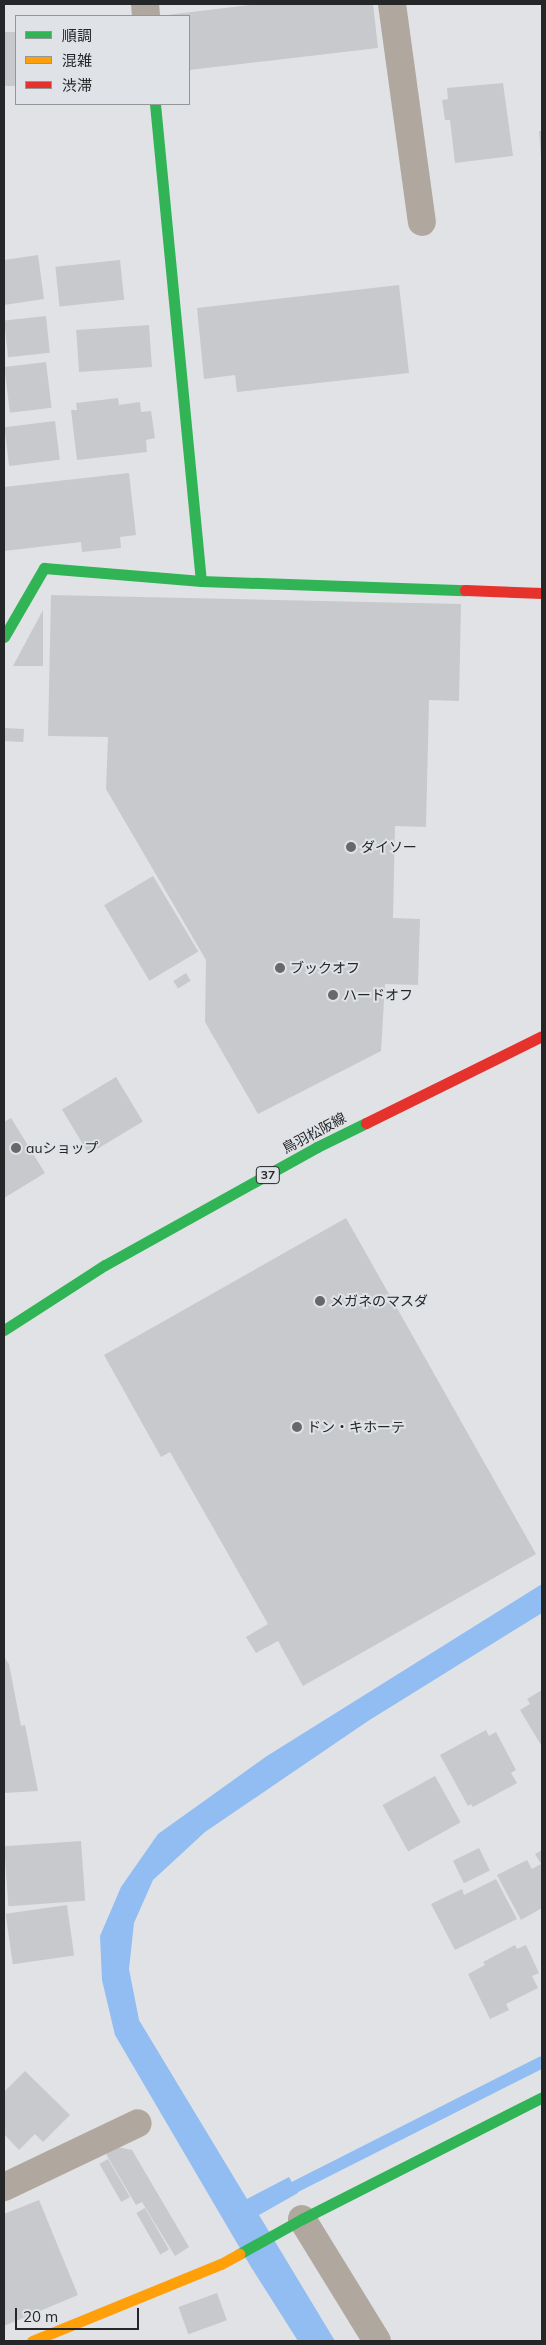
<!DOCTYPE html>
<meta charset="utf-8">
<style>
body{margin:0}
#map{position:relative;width:546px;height:2345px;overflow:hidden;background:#e0e2e5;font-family:Mulish,"Noto Sans JP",sans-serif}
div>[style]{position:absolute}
.water>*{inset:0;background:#91bdf2}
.stream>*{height:12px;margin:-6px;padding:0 6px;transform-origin:6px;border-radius:6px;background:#91bdf2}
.building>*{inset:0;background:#c8c9cc;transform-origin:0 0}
.street>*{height:28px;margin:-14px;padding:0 14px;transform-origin:14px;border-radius:14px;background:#b0a89e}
.fast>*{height:11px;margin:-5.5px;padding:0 5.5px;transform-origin:5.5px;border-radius:5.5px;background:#30b455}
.slow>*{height:11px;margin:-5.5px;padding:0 5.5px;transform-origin:5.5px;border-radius:5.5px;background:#ff9f0a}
.jam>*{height:11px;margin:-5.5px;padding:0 5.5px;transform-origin:5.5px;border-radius:5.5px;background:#e5322d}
.dots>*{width:14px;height:14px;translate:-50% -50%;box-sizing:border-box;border:2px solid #dfe2e6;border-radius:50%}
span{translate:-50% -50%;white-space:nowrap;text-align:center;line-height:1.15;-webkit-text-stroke:4px #dfe2e6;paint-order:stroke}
.shield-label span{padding:1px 4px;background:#dfe2e6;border:1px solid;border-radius:4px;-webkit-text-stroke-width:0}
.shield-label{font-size:12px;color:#242627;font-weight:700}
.poi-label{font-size:14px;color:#242627}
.left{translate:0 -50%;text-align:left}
.street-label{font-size:14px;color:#242627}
.frame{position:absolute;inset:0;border:5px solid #242627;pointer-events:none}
.legend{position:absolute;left:15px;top:15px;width:175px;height:90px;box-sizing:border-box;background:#dfe2e6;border:1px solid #94979a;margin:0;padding:6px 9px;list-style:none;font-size:15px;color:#242627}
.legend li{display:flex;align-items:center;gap:10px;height:25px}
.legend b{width:25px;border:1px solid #94979a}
.scale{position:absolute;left:15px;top:2308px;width:124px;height:22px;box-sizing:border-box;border:2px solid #242627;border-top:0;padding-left:6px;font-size:15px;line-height:18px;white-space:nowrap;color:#242627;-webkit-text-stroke:4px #dfe2e6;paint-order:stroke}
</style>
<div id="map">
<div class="water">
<i style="clip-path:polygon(542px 1584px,542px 1613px,368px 1721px,205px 1832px,153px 1880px,134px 1923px,129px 1969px,139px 2020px,247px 2199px,289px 2177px,298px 2193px,259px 2215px,335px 2341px,298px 2341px,251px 2267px,115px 2035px,102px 1980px,100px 1936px,121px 1887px,158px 1834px,267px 1756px)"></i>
</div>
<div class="stream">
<i style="left:281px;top:2194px;width:292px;rotate:-26.8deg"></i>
</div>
<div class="building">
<i style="clip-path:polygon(258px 4px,373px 4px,378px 48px,189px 70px,189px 16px,167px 15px)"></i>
<i style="left:16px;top:32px;width:54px;height:12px;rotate:90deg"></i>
<i style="clip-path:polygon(503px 83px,513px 156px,455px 163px,450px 120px,445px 120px,442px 100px,448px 99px,447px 88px)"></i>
<i style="clip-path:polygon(539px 131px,542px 131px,542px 157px,541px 157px)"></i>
<i style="clip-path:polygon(38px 255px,44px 299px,4px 305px,4px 260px)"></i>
<i style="left:120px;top:260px;width:40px;height:65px;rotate:84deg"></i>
<i style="clip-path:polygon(399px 285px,409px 373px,237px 392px,235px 375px,204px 379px,197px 308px)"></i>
<i style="left:46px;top:316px;width:37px;height:42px;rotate:84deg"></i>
<i style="left:149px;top:325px;width:42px;height:73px;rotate:86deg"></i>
<i style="left:46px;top:362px;width:46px;height:42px;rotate:83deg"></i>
<i style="clip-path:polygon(118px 398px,119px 405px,140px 402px,141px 412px,151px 411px,155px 438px,146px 440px,147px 452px,77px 460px,71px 410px,77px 410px,76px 403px)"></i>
<i style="left:55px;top:421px;width:39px;height:51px;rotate:83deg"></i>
<i style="clip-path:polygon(129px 473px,136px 535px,120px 537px,121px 548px,82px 552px,81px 542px,4px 551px,4px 487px)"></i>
<i style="clip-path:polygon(51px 595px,461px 604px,459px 701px,429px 700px,426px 827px,395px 826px,393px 918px,420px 919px,418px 985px,385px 984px,381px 1051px,258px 1114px,205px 1022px,206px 960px,106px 789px,108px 737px,48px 736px)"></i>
<i style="clip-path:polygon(43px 610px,43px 666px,13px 666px)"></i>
<i style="left:4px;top:728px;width:20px;height:13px;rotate:3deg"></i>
<i style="left:153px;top:876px;width:88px;height:57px;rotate:59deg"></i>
<i style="left:186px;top:973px;width:9px;height:15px;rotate:58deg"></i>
<i style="left:116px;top:1077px;width:52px;height:63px;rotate:59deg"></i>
<i style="clip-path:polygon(11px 1118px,45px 1173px,4px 1198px,4px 1122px)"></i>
<i style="clip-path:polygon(346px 1218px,536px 1554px,303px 1686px,278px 1641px,256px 1653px,246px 1637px,268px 1624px,170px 1452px,161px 1457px,104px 1355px)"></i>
<i style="clip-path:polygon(4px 1657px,9px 1664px,21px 1726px,25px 1725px,38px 1791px,4px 1793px)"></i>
<i style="clip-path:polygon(542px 1690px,542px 1745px,541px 1745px,520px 1710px,530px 1704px,527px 1699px)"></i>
<i style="clip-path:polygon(486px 1730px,489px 1736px,496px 1732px,516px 1770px,511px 1773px,517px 1783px,473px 1807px,471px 1804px,468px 1806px,440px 1755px)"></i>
<i style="left:435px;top:1776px;width:53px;height:60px;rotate:61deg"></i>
<i style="left:81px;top:1841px;width:60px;height:77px;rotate:86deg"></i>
<i style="left:479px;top:1848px;width:25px;height:29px;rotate:64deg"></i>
<i style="clip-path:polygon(542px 1850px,542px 1908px,521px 1920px,497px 1875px,527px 1860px,532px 1869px,541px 1864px,535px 1854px)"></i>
<i style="clip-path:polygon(496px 1879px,517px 1919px,455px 1950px,431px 1904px,462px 1889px,464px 1895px)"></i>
<i style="left:67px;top:1905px;width:51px;height:62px;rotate:82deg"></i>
<i style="clip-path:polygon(515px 1945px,517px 1949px,526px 1945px,539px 1973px,532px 1976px,538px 1988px,506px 2004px,509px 2010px,490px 2019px,468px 1974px,485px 1965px,483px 1962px)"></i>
<i style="clip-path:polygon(25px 2071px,70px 2115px,43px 2142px,35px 2134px,19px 2150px,4px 2134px,4px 2092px)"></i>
<i style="clip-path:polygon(117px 2147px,132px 2150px,189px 2247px,175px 2256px,142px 2202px,136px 2205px,106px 2154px)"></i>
<i style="left:108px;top:2159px;width:44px;height:10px;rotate:60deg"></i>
<i style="clip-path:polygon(39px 2200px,78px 2295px,4px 2326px,4px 2214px)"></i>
<i style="left:145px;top:2208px;width:48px;height:10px;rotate:60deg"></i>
<i style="left:217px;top:2293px;width:29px;height:41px;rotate:70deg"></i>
</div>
<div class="street">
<i style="left:145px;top:4px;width:12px;rotate:85deg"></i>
<i style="left:392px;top:4px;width:220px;rotate:82.2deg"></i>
<i style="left:4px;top:2187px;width:148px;rotate:-25.5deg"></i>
<i style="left:302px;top:2219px;width:143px;rotate:58.4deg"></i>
</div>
<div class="fast">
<i style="left:155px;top:104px;width:479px;rotate:84.5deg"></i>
<i style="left:4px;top:637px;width:80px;rotate:-59.9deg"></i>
<i style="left:44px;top:568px;width:158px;rotate:4.7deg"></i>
<i style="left:201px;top:581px;width:264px;rotate:2deg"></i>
<i style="left:4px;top:1330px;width:120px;rotate:-32.8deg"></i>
<i style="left:105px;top:1265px;width:243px;rotate:-29.1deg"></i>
<i style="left:317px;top:1147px;width:55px;rotate:-26.1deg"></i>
<i style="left:239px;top:2254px;width:72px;rotate:-29.1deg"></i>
<i style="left:302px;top:2219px;width:269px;rotate:-26.9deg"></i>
</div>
<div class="slow">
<i style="left:32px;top:2341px;width:204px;rotate:-22.2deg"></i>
<i style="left:221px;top:2264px;width:21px;rotate:-29deg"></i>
</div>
<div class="jam">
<i style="left:465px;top:590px;width:77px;rotate:2.2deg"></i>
<i style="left:366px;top:1123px;width:196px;rotate:-26.3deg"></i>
</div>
<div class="dots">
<i style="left:351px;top:847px;background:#66686a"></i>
<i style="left:280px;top:968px;background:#66686a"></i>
<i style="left:333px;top:995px;background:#66686a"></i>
<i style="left:16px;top:1148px;background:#66686a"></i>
<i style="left:320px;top:1301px;background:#66686a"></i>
<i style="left:297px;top:1427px;background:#66686a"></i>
</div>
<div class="shield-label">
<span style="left:268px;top:1175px">37</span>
</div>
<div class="poi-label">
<span class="left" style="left:361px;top:847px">ダイソー</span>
<span class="left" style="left:290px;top:968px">ブックオフ</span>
<span class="left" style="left:343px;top:995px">ハードオフ</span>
<span class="left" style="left:26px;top:1148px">auショップ</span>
<span class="left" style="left:330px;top:1301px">メガネのマスダ</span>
<span class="left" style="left:307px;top:1427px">ドン・キホーテ</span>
</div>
<div class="street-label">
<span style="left:314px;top:1133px;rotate:-28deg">鳥羽松阪線</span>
</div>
<div class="frame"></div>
<ul class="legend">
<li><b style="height:6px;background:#30b455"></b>順調</li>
<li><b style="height:6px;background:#ff9f0a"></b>混雑</li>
<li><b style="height:6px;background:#e5322d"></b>渋滞</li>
</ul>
<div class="scale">20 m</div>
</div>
